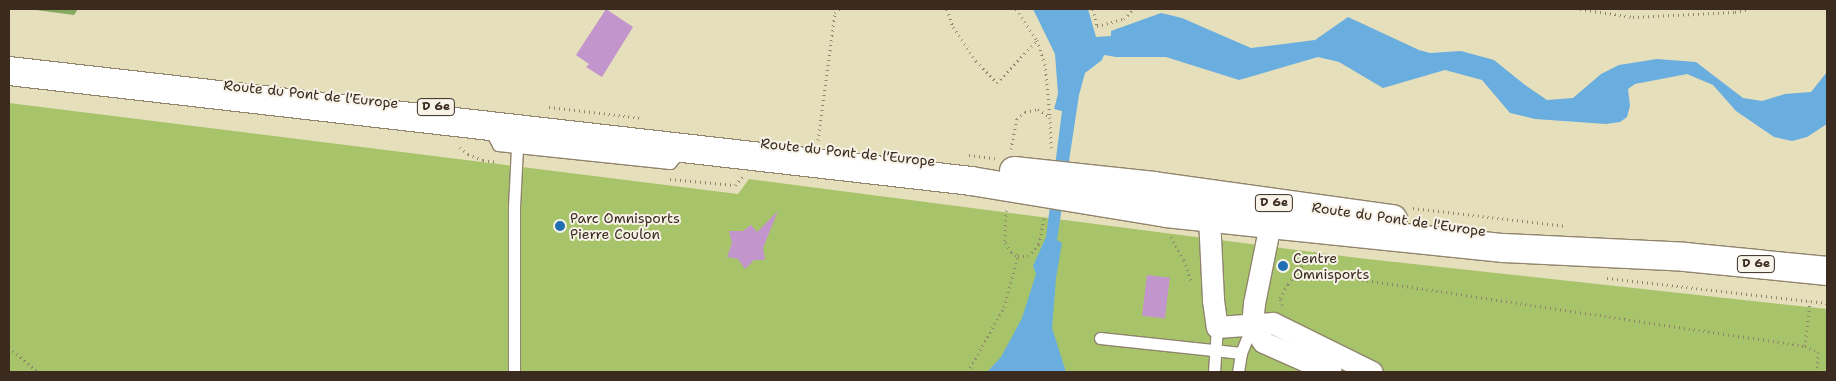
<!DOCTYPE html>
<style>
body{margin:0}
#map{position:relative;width:1836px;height:381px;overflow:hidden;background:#e6dfbb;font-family:"Shantell Sans",sans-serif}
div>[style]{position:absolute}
.green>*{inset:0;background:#a7c46b}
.forest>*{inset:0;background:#85aa5f}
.water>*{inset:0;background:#6aaedf}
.building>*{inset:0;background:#c295cc;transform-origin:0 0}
.path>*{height:3px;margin-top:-1.5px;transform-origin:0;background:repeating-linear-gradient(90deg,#90846c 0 1px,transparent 0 5px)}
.roads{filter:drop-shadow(1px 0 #90846c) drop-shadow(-1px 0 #90846c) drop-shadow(0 1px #90846c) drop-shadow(0 -1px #90846c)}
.service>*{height:11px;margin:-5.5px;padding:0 5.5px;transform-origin:5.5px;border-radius:5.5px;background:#fff}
.minor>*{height:21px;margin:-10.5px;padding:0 10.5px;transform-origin:10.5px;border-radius:10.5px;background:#fff}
.primary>*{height:28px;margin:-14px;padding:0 14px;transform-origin:14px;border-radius:14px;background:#fff}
.dots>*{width:14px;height:14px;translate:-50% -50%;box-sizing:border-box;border:2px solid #f7f3e8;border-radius:50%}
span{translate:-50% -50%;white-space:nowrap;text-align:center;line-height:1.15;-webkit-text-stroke:4px #f7f3e8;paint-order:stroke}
.shield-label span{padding:1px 4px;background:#f7f3e8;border:1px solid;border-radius:4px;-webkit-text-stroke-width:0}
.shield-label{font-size:12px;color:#3b2a1e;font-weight:700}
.street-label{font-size:14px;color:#3b2a1e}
.poi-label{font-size:14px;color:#3b2a1e}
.left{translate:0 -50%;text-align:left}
.frame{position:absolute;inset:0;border:10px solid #3b2a1e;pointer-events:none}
</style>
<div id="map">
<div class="green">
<i style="clip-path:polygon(9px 103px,738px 194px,749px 179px,1358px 258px,1827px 309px,1827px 372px,9px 372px)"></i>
</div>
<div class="forest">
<i style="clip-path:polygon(28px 9px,78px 9px,74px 15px)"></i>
</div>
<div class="water">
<i style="clip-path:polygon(1033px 9px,1088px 9px,1096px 37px,1111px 36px,1111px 31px,1161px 13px,1182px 18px,1251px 48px,1315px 40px,1348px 17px,1419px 50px,1430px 53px,1461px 51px,1494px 60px,1525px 85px,1547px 100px,1573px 98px,1601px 74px,1619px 65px,1657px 59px,1696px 62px,1743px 98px,1762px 101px,1785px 94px,1811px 92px,1827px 72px,1827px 124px,1807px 137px,1792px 141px,1774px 137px,1736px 111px,1713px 85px,1687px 74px,1635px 84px,1628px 89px,1630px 106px,1627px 117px,1620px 122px,1606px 124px,1535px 119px,1510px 113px,1482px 80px,1445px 70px,1383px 88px,1339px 62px,1318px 57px,1239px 80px,1166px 57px,1116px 57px,1104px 55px,1102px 60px,1085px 73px,1079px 95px,1057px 240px,1062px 243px,1056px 278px,1052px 328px,1066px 372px,987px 372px,1001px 357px,1022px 318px,1036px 274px,1033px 266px,1046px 237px,1062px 111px,1054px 109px,1058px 94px,1055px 54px)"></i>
</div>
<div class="building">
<i style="clip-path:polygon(606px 9px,633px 27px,602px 77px,586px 67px,589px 64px,576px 55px)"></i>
<i style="clip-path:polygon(778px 211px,763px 248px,765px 260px,754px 260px,745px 269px,738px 259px,727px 257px,732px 243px,729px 231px,743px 231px,751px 225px,757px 232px)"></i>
<i style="left:1147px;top:275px;width:23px;height:41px;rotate:7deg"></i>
</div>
<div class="path">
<i style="left:947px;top:9px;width:19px;rotate:72deg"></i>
<i style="left:953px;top:27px;width:41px;rotate:55.9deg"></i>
<i style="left:976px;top:61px;width:30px;rotate:46deg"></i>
<i style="left:997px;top:83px;width:59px;rotate:-47.1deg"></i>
<i style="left:1016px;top:9px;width:37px;rotate:56deg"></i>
<i style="left:1037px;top:40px;width:25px;rotate:72deg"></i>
<i style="left:1045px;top:64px;width:53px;rotate:84.6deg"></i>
<i style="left:1093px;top:9px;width:17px;rotate:77deg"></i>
<i style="left:1097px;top:26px;width:28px;rotate:-15deg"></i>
<i style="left:1124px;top:19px;width:13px;rotate:-48deg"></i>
<i style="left:1580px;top:9px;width:54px;rotate:8.6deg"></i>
<i style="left:1633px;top:17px;width:102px;rotate:-2.8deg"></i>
<i style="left:1735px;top:12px;width:15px;rotate:-11deg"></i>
<i style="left:549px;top:107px;width:94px;rotate:6.7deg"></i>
<i style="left:818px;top:140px;width:128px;rotate:-82.4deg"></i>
<i style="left:835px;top:13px;width:6px;rotate:-45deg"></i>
<i style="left:460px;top:147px;width:11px;rotate:41deg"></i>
<i style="left:468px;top:154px;width:16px;rotate:22deg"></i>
<i style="left:483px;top:160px;width:14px;rotate:8deg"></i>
<i style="left:1011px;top:149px;width:31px;rotate:-79deg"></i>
<i style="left:1017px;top:119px;width:11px;rotate:-41deg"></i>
<i style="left:1025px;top:112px;width:13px;rotate:-13deg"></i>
<i style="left:1038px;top:109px;width:14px;rotate:34deg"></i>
<i style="left:1050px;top:117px;width:31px;rotate:88deg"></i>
<i style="left:969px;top:155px;width:26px;rotate:7deg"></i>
<i style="left:670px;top:179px;width:65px;rotate:5.3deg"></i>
<i style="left:735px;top:185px;width:11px;rotate:-49deg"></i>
<i style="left:1413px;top:208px;width:154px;rotate:6.7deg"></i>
<i style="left:1006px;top:210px;width:33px;rotate:92deg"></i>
<i style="left:1005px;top:243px;width:11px;rotate:56deg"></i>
<i style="left:1011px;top:252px;width:8px;rotate:30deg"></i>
<i style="left:1018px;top:256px;width:10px"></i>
<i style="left:1028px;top:256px;width:16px;rotate:-47deg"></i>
<i style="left:1039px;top:244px;width:26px;rotate:-79deg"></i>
<i style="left:1171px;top:237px;width:26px;rotate:61deg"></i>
<i style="left:1184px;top:260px;width:23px;rotate:72deg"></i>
<i style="left:1298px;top:270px;width:513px;rotate:8.53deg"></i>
<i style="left:1805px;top:346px;width:14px;rotate:25deg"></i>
<i style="left:1818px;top:352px;width:20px;rotate:93deg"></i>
<i style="left:1607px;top:278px;width:221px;rotate:6.5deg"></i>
<i style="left:1282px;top:305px;width:7px;rotate:-106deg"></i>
<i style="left:1280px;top:298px;width:16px;rotate:-60deg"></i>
<i style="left:1288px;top:284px;width:17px;rotate:-54deg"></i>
<i style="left:1298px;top:270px;width:25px;rotate:-48deg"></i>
<i style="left:1805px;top:346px;width:45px;rotate:-83.7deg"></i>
<i style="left:9px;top:347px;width:38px;rotate:41deg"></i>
<i style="left:968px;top:372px;width:74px;rotate:-61deg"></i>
<i style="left:1004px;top:307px;width:53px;rotate:-74.6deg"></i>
</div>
<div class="roads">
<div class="service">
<i style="left:489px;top:128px;width:19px;rotate:62deg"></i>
<i style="left:498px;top:145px;width:19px;rotate:6deg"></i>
<i style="left:517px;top:147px;width:154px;rotate:6deg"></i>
<i style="left:670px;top:163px;width:18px;rotate:-49deg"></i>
<i style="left:1100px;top:338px;width:142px;rotate:6.1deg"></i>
<i style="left:514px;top:372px;width:165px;rotate:-90deg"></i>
<i style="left:514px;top:207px;width:60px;rotate:-87.1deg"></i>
<i style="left:1214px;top:372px;width:45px;rotate:-86.2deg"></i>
<i style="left:1238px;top:372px;width:19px;rotate:-81deg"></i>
<i style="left:1241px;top:353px;width:29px;rotate:-68deg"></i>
</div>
<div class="minor">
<i style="left:1221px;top:214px;width:12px;rotate:166deg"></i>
<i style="left:1209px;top:217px;width:83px;rotate:87.2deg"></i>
<i style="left:1213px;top:300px;width:27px;rotate:82deg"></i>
<i style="left:1217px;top:327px;width:56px;rotate:-4.1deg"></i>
<i style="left:1273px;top:323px;width:110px;rotate:26.3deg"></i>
<i style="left:1258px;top:215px;width:15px;rotate:37deg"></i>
<i style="left:1270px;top:224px;width:81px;rotate:101.4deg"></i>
<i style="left:1254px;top:303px;width:23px;rotate:95deg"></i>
<i style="left:1252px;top:326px;width:19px;rotate:55deg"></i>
<i style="left:1263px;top:342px;width:74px;rotate:23.8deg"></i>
</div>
<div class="primary">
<i style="left:9px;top:71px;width:968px;rotate:6.52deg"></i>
<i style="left:971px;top:181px;width:198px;rotate:9.3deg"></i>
<i style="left:1166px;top:213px;width:105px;rotate:6deg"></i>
<i style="left:1270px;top:224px;width:235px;rotate:5.9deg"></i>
<i style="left:1504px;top:248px;width:181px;rotate:2.8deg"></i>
<i style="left:1685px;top:257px;width:143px;rotate:5.6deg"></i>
<i style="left:1014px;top:171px;width:141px;rotate:6.1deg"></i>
<i style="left:1154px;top:186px;width:241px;rotate:7.9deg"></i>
</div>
</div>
<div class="dots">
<i style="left:560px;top:226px;background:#1f6fb2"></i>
<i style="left:1283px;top:266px;background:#1f6fb2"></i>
</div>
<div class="shield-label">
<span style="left:436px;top:107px">D 6e</span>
<span style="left:1274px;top:203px">D 6e</span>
<span style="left:1756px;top:264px">D 6e</span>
</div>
<div class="street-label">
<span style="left:311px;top:94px;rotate:6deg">Route du Pont de l'Europe</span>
<span style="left:848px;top:152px;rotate:6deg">Route du Pont de l'Europe</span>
<span style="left:1399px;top:219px;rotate:8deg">Route du Pont de l'Europe</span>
</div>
<div class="poi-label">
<span class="left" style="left:570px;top:226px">Parc Omnisports<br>Pierre Coulon</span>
<span class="left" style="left:1293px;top:266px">Centre<br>Omnisports</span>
</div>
<div class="frame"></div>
</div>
